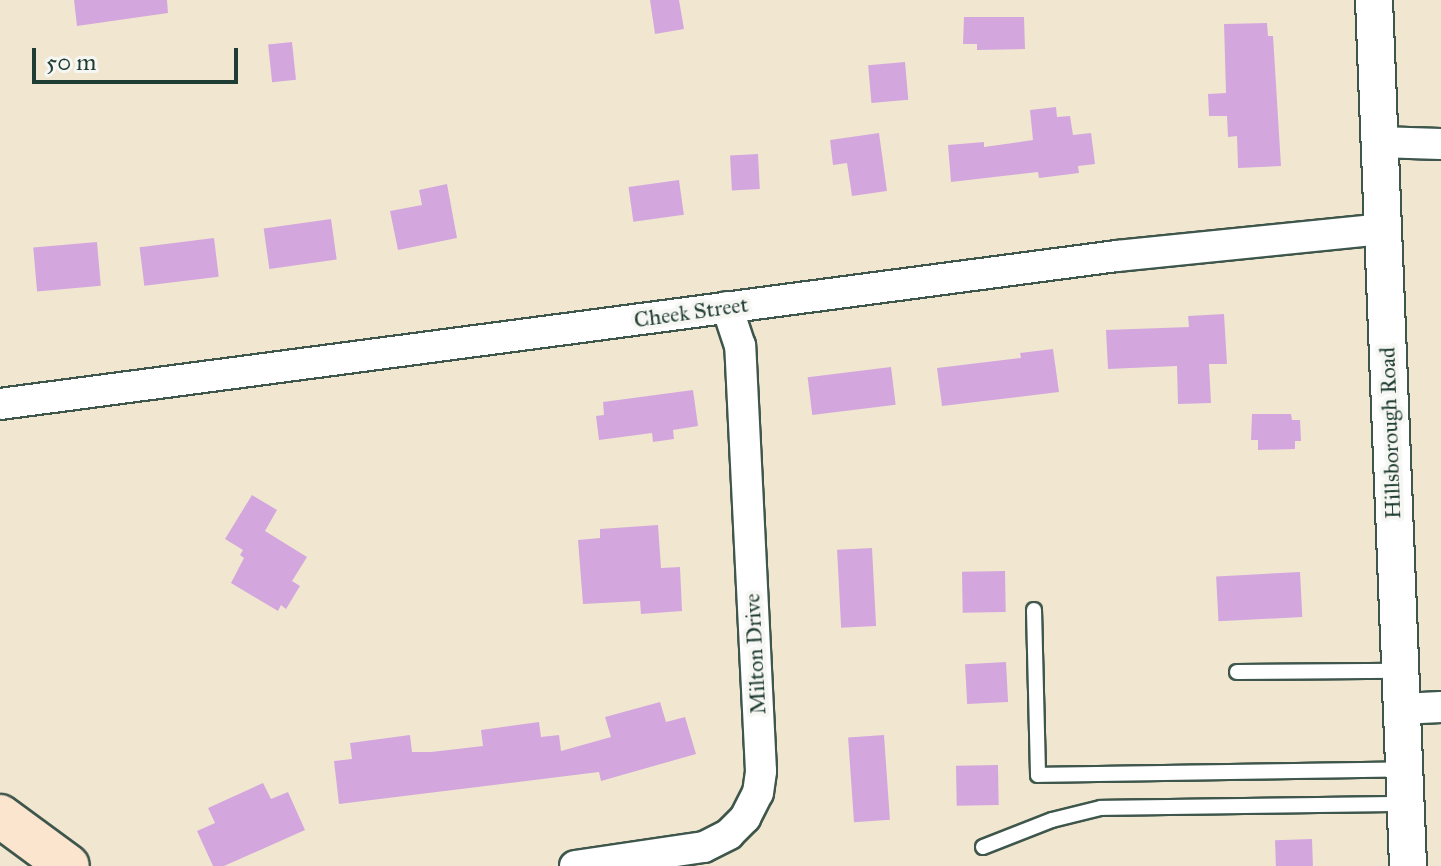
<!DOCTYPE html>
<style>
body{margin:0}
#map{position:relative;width:1441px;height:866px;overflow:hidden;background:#f1e7d0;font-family:"IM FELL Great Primer",serif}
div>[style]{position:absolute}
.building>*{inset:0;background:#d3a7de;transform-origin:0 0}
.roads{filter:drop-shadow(2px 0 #3e564b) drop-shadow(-2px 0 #3e564b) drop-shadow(0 2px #3e564b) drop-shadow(0 -2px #3e564b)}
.service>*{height:14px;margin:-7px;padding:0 7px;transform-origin:7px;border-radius:7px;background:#fff}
.minor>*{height:30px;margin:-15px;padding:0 15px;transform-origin:15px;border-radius:15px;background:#fff}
.tertiary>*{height:36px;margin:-18px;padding:0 18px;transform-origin:18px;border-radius:18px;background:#fff}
.secondary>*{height:42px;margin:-21px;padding:0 21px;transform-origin:21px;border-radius:21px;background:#fce5cf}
span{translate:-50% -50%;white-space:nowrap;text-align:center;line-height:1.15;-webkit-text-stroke:8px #f6f6f2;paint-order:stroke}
.street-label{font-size:22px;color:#1f3d34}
.scale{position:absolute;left:32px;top:48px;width:206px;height:36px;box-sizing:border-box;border:4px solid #1f3d34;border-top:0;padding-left:10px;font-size:24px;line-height:28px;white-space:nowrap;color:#1f3d34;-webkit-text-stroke:6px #f6f6f2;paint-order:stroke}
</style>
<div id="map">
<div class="building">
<i style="clip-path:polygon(74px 0,167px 0,168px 13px,77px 26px)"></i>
<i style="clip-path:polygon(650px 0,679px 0,684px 29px,655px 34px)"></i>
<i style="clip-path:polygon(964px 17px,1024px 17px,1025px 49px,977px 50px,977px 44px,963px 44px)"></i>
<i style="clip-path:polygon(1267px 23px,1268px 36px,1273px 36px,1281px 166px,1238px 168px,1237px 136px,1228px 137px,1227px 116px,1209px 116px,1208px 94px,1226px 93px,1224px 24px)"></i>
<i style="left:292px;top:42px;width:38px;height:24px;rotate:84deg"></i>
<i style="left:905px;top:62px;width:38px;height:37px;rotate:85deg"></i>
<i style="clip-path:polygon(1056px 107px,1057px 117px,1070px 116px,1073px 135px,1091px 133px,1095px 164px,1078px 166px,1079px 173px,1039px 178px,1038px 172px,951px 182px,948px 145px,984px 142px,984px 147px,1033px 140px,1030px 110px)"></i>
<i style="clip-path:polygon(879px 133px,887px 191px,852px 196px,847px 163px,833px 165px,830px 140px)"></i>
<i style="left:758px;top:154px;width:35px;height:28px;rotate:87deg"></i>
<i style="left:679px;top:180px;width:35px;height:51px;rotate:82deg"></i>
<i style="clip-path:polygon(447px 184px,457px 238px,398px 250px,390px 211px,422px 205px,419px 190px)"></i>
<i style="left:331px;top:219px;width:41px;height:68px;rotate:82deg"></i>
<i style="left:214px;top:238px;width:39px;height:75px;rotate:83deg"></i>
<i style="left:97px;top:242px;width:44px;height:64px;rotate:85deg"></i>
<i style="clip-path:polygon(1224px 314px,1227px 364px,1209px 364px,1211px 403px,1178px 404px,1177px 366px,1108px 369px,1106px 330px,1189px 327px,1188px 316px)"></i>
<i style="clip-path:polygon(1053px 349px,1059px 392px,942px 406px,937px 368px,1021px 358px,1020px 353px)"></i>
<i style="left:891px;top:367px;width:38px;height:84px;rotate:83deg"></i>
<i style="clip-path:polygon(693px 390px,698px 426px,673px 430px,674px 439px,653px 442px,652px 433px,599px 440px,596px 416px,604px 415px,603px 402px)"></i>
<i style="clip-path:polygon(1252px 414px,1291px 414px,1292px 420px,1300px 420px,1301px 441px,1295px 441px,1295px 449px,1258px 450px,1258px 440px,1251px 440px)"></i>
<i style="clip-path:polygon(252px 495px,277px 510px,265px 531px,307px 557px,292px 581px,300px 586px,286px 609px,281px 605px,278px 611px,231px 583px,244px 558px,240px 555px,243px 550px,225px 539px)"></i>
<i style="clip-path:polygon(658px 525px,661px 568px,680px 567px,682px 611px,641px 614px,640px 601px,583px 604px,578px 540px,600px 538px,600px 529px)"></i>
<i style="left:872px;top:548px;width:78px;height:35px;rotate:87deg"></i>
<i style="left:1005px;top:571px;width:41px;height:43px;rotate:89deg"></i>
<i style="left:1300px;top:572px;width:45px;height:84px;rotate:87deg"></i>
<i style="left:1006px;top:662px;width:40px;height:41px;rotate:87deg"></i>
<i style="clip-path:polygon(660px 702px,666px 722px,685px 717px,696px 754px,601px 781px,599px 772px,339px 804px,334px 761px,352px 759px,350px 743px,410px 735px,412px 752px,431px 752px,483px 746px,481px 730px,539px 722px,541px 737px,559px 735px,561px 751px,611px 737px,605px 717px)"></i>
<i style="left:884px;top:735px;width:85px;height:36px;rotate:86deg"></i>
<i style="left:998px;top:765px;width:40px;height:42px;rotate:89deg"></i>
<i style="clip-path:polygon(263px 783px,271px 799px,288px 792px,305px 830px,224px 866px,213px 866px,197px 831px,215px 823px,208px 808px)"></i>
<i style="left:1312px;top:839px;width:27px;height:37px;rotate:88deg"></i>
</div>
<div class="roads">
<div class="service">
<i style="left:1034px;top:610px;width:165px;rotate:88.6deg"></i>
<i style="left:1038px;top:775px;width:366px;rotate:-0.9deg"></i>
<i style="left:1237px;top:672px;width:163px;rotate:-0.4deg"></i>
<i style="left:983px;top:847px;width:74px;rotate:-21.4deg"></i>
<i style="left:1052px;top:820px;width:50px;rotate:-13.8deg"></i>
<i style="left:1101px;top:808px;width:304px;rotate:-0.8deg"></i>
</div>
<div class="minor">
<i style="left:1378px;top:142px;width:63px;rotate:1.8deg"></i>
<i style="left:0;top:404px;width:1127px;rotate:-7.55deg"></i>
<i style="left:1117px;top:256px;width:266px;rotate:-5.8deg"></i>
<i style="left:1401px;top:709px;width:40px;rotate:-2.9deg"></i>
<i style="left:575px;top:866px;width:130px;rotate:-8.4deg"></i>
<i style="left:704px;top:847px;width:28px;rotate:-27deg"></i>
<i style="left:729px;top:834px;width:23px;rotate:-45deg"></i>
<i style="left:745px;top:818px;width:28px;rotate:-63deg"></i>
<i style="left:758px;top:793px;width:22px;rotate:-82deg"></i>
<i style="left:761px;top:771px;width:426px;rotate:-92.8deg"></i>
<i style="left:740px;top:346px;width:41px;rotate:-108.4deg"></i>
</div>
<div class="tertiary">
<i style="left:1374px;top:0;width:867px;rotate:87.75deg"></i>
</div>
<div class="secondary">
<i style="left:0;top:816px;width:84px;rotate:36.3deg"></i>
</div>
</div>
<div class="street-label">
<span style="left:691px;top:312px;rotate:-8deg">Cheek Street</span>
<span style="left:1390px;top:433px;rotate:-92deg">Hillsborough Road</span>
<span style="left:755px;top:654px;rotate:-93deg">Milton Drive</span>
</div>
<div class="scale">50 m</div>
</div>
